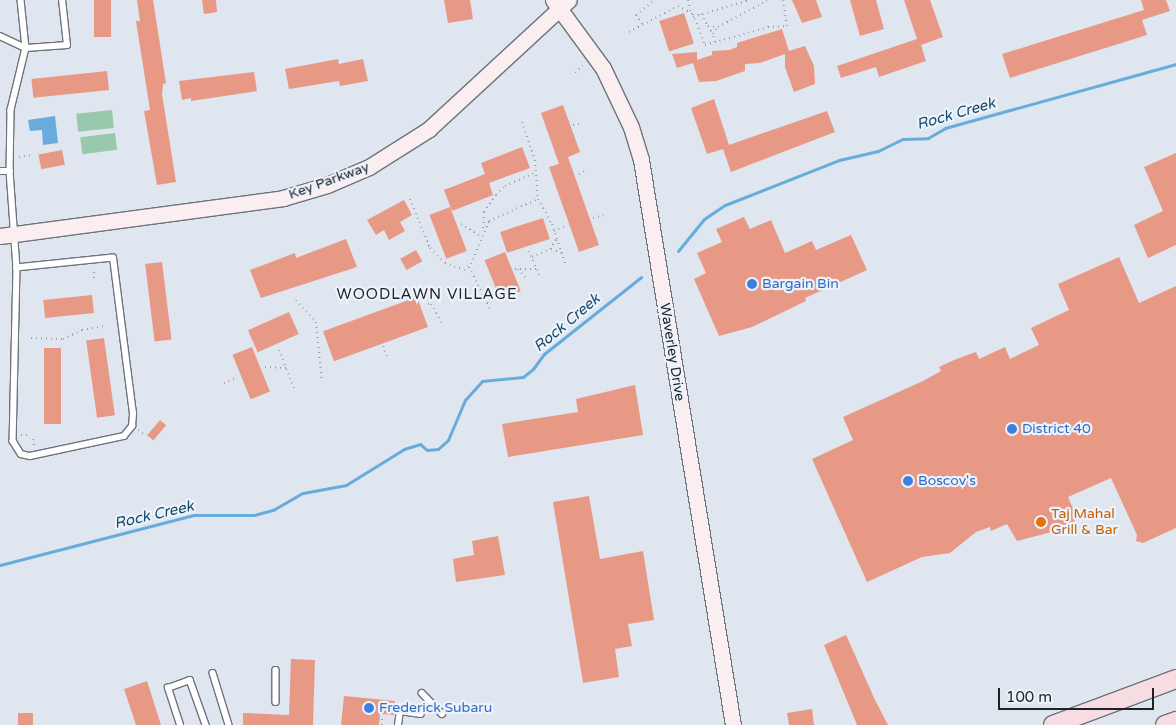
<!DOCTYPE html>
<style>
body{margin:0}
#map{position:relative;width:1176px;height:725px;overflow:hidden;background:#dfe6ef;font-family:"Varela Round",sans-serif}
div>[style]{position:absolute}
.green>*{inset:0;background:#99c9ac;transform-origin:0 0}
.water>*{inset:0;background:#68acdd}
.stream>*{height:3px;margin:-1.5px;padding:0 1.5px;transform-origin:1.5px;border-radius:1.5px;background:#68acdd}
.building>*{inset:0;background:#e79985;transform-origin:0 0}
.path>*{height:2px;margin-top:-1px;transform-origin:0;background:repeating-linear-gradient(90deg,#9ba0a7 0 1px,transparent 0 5px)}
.roads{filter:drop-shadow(1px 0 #6d737b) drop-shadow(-1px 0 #6d737b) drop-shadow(0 1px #6d737b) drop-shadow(0 -1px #6d737b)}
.lane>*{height:5.5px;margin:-2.75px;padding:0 2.75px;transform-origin:2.75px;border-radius:2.75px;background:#fff}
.secondary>*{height:15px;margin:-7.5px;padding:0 7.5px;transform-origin:7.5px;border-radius:7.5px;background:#fbeef0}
.primary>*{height:18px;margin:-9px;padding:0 9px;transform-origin:9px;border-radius:9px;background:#f7dde1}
.dots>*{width:14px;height:14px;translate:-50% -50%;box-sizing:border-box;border:2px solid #ecf3fc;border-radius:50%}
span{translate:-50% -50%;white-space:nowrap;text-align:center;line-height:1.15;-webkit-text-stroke:4.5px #ecf3fc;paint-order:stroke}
.street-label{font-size:14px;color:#1f2124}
.shop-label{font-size:14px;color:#366cbe}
.left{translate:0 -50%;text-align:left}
.food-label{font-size:14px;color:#c56008}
.water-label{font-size:15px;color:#164a6b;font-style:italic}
.neighbourhood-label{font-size:15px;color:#1f2124;letter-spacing:1px}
.scale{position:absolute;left:998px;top:688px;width:156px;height:22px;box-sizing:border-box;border:2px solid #1f2124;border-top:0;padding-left:6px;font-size:15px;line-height:18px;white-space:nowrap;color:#1f2124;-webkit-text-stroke:4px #ecf3fc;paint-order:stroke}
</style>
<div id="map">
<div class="green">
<i style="left:112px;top:110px;width:18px;height:36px;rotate:84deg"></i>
<i style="left:115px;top:133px;width:17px;height:35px;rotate:83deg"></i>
</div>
<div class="water">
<i style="clip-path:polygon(55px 116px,58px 143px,43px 145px,42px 130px,30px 131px,28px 120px)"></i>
</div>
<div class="stream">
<i style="left:678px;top:251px;width:41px;rotate:-50.9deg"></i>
<i style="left:704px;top:219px;width:25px;rotate:-34deg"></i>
<i style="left:725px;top:205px;width:123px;rotate:-21.5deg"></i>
<i style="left:839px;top:160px;width:40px;rotate:-13deg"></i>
<i style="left:878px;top:151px;width:28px;rotate:-26deg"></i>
<i style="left:903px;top:139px;width:25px;rotate:-2deg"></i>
<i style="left:928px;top:138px;width:20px;rotate:-30deg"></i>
<i style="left:945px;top:128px;width:240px;rotate:-15.5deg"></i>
<i style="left:0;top:565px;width:200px;rotate:-14.5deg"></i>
<i style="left:194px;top:515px;width:60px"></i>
<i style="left:254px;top:515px;width:20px;rotate:-15deg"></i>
<i style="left:273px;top:510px;width:34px;rotate:-30deg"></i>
<i style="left:303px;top:493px;width:44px;rotate:-10.5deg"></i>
<i style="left:346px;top:485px;width:68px;rotate:-31.8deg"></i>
<i style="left:404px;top:449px;width:17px;rotate:-17deg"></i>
<i style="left:420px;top:444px;width:9px;rotate:41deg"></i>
<i style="left:427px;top:450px;width:11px;rotate:-5deg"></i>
<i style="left:438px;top:449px;width:13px;rotate:-42deg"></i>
<i style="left:448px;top:440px;width:43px;rotate:-67deg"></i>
<i style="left:465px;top:400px;width:25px;rotate:-48deg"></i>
<i style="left:482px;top:381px;width:41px;rotate:-5.6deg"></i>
<i style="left:523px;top:377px;width:13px;rotate:-39deg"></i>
<i style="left:533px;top:369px;width:19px;rotate:-54deg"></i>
<i style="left:544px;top:354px;width:124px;rotate:-38.4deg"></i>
</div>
<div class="building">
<i style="left:94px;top:0;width:17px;height:37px"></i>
<i style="clip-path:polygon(137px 0,153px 0,166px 83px,163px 84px,162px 94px,176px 182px,157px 185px,144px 111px,150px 110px,136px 21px,140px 21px)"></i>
<i style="clip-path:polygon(202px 0,216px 0,217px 12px,204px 14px)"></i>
<i style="clip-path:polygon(444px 0,470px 0,473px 19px,448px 23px)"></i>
<i style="clip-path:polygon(792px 0,816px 0,822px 17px,802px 23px)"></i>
<i style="clip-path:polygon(850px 0,876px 0,884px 29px,860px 36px)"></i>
<i style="clip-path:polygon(904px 0,930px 0,943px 37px,921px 45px,926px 61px,879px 77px,876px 67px,841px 78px,837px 66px,917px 39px)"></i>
<i style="clip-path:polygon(1141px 0,1166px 0,1170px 11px,1142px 20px,1147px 35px,1010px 78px,1002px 54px,1144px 10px)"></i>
<i style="left:684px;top:13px;width:32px;height:26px;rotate:72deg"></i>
<i style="clip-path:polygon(782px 29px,789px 51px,805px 46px,814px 66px,815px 84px,794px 92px,785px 67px,785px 54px,760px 63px,745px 64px,745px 71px,716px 81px,699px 82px,693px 63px,677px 68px,672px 54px,697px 52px,697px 60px,712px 55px,712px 51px,729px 50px,737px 47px,737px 43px)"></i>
<i style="clip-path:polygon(338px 59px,339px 64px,363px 59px,368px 81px,340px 86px,339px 81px,289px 89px,285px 69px)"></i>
<i style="left:107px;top:71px;width:19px;height:76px;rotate:84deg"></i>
<i style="clip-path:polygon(254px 72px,257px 91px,191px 101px,191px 98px,182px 100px,179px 81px)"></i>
<i style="clip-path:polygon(714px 99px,729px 145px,827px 111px,835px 132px,731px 172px,723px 149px,707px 154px,691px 108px)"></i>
<i style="clip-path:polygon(563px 105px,580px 152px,568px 157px,599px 245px,579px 252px,549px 167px,559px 164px,541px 113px)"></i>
<i style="clip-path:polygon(522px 147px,530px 168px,489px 183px,493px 195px,452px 211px,444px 190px,485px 174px,481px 163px)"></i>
<i style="left:62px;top:150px;width:15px;height:24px;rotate:79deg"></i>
<i style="clip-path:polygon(1176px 153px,1176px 245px,1148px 258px,1134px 225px,1163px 211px,1144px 167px)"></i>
<i style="clip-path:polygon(404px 200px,412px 215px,400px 222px,405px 231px,389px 240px,384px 230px,376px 235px,367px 220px)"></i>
<i style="left:450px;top:207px;width:47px;height:22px;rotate:69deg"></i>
<i style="clip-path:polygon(744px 217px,750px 229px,771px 220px,785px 253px,812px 241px,816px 250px,851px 235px,867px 270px,805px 298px,806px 301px,752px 327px,719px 336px,694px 279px,706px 273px,697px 253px,722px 242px,716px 229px)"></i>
<i style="left:543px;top:218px;width:22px;height:45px;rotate:72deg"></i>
<i style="clip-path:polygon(346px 239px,357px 267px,261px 298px,250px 270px,295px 253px,296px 258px)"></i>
<i style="left:416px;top:250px;width:13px;height:18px;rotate:61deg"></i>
<i style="left:505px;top:252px;width:42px;height:22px;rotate:68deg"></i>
<i style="clip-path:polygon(1119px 257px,1139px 303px,1176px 286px,1176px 528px,1143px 543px,1136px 541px,1137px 535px,1111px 478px,1068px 497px,1076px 516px,1073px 517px,1075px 521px,1048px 533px,1017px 541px,1007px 524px,991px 531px,990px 527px,976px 532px,950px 553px,922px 557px,867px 582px,812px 459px,853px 440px,843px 417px,923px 381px,941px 371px,939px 367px,954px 360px,976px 352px,979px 359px,1005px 347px,1010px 359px,1039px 345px,1031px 328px,1069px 310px,1058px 284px)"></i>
<i style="left:162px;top:262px;width:78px;height:17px;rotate:83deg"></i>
<i style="left:92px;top:295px;width:18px;height:49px;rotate:84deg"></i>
<i style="left:417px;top:297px;width:32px;height:100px;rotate:70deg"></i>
<i style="left:289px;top:312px;width:24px;height:45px;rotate:66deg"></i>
<i style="left:104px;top:338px;width:78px;height:18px;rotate:82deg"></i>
<i style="left:252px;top:347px;width:48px;height:21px;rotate:68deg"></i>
<i style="left:44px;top:348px;width:17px;height:76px"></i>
<i style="clip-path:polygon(635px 385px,643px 435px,508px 457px,502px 424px,578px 412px,576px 399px)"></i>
<i style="left:160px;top:420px;width:8px;height:20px;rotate:40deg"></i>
<i style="clip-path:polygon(589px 496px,600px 559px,643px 551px,654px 620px,628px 624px,632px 646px,615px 649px,619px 677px,583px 683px,553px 502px)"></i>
<i style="clip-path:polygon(498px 536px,505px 575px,456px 582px,453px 559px,474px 555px,472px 541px)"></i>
<i style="clip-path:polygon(846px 635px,875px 700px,888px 725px,857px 725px,824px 645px)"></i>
<i style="clip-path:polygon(291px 659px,315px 660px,313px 725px,243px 725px,243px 713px,289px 715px)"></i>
<i style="clip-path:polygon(147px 681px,161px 725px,136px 725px,124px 689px)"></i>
<i style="clip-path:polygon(344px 696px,395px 701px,394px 715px,380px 714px,379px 725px,341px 725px)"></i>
<i style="clip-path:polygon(812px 709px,814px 725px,789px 725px,787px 713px)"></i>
<i style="left:18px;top:713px;width:15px;height:12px"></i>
</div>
<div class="path">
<i style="left:688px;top:0;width:13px;rotate:77deg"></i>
<i style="left:701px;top:14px;width:14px;rotate:60deg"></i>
<i style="left:708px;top:26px;width:10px;rotate:6deg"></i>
<i style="left:693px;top:17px;width:59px;rotate:-16.6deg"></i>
<i style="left:642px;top:24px;width:11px;rotate:-124deg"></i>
<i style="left:636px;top:15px;width:23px;rotate:-40deg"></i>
<i style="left:708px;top:26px;width:9px;rotate:58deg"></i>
<i style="left:629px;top:32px;width:55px;rotate:-28deg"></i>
<i style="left:678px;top:6px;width:17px;rotate:28deg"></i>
<i style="left:693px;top:14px;width:33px;rotate:69deg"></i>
<i style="left:705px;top:45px;width:66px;rotate:-15.9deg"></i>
<i style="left:768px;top:27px;width:19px;rotate:-3deg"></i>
<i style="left:787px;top:26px;width:26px;rotate:-99deg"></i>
<i style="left:715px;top:42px;width:8px;rotate:-104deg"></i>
<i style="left:713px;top:34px;width:9px;rotate:-54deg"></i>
<i style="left:718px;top:27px;width:57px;rotate:-28.4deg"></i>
<i style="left:575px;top:73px;width:13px;rotate:-45deg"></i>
<i style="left:522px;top:122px;width:40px;rotate:71.1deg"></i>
<i style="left:535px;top:160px;width:39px;rotate:86deg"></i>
<i style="left:538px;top:199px;width:29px;rotate:61deg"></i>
<i style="left:552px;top:224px;width:41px;rotate:71.6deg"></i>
<i style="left:573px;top:125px;width:6px;rotate:-9deg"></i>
<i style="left:19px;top:157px;width:12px;rotate:-9deg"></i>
<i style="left:579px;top:174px;width:7px;rotate:-27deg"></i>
<i style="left:410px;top:199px;width:53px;rotate:67.8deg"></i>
<i style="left:430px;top:248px;width:21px;rotate:45deg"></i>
<i style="left:445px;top:263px;width:20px;rotate:20deg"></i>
<i style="left:464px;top:270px;width:9px;rotate:-41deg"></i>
<i style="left:471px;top:264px;width:47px;rotate:-67.3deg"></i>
<i style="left:489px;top:221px;width:54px;rotate:-24.2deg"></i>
<i style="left:593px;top:218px;width:11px;rotate:-15deg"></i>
<i style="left:461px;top:224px;width:23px;rotate:31deg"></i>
<i style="left:483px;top:228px;width:16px;rotate:-86deg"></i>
<i style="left:484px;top:212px;width:21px;rotate:-55deg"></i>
<i style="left:496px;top:195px;width:13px;rotate:-45deg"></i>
<i style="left:505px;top:186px;width:32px;rotate:-24deg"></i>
<i style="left:554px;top:231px;width:11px;rotate:-22deg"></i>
<i style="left:551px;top:249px;width:10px;rotate:17deg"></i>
<i style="left:529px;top:251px;width:26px;rotate:67deg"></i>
<i style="left:532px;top:257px;width:20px;rotate:-24deg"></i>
<i style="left:550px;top:249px;width:13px;rotate:-58deg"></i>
<i style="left:469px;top:267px;width:47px;rotate:63.4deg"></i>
<i style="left:515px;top:269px;width:22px"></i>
<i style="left:518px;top:269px;width:15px;rotate:48deg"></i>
<i style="left:94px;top:278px;width:10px;rotate:-90deg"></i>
<i style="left:296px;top:300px;width:30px;rotate:48deg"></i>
<i style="left:316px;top:322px;width:60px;rotate:84.3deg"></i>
<i style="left:423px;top:303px;width:8px;rotate:7deg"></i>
<i style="left:431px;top:304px;width:25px;rotate:61deg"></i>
<i style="left:31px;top:338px;width:32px;rotate:2deg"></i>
<i style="left:63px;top:339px;width:21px;rotate:-25deg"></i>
<i style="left:82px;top:330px;width:23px;rotate:-10deg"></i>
<i style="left:383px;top:346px;width:12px;rotate:70deg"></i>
<i style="left:279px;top:350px;width:41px;rotate:68.5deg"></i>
<i style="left:265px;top:367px;width:21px;rotate:3deg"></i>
<i style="left:224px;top:383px;width:15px;rotate:-23deg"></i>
<i style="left:138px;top:430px;width:10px;rotate:37deg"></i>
<i style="left:21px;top:435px;width:9px"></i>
<i style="left:33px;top:439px;width:7px;rotate:82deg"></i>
<i style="left:382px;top:725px;width:7px;rotate:-90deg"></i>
</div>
<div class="roads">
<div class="lane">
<i style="left:21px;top:0;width:48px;rotate:84.1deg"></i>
<i style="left:26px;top:48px;width:41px;rotate:-4.2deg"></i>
<i style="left:67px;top:45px;width:45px;rotate:-96.3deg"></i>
<i style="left:0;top:36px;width:29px;rotate:25deg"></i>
<i style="left:26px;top:48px;width:64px;rotate:103.6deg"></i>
<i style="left:11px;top:110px;width:61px;rotate:90.9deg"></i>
<i style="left:10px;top:171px;width:97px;rotate:85.9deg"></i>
<i style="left:17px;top:268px;width:173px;rotate:91.3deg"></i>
<i style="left:13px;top:441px;width:15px;rotate:58deg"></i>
<i style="left:21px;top:454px;width:9px;rotate:13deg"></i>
<i style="left:30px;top:456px;width:96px;rotate:-12deg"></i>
<i style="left:124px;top:436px;width:13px;rotate:-51deg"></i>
<i style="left:132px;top:426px;width:12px;rotate:-85deg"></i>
<i style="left:133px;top:414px;width:157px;rotate:-97.3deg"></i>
<i style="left:113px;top:258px;width:97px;rotate:174.1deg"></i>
<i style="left:0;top:171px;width:10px"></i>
<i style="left:276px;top:670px;width:32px;rotate:90deg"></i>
<i style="left:213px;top:673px;width:54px;rotate:72.9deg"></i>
<i style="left:422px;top:693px;width:29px;rotate:46deg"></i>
<i style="left:180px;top:725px;width:39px;rotate:-108deg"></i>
<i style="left:168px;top:688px;width:23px;rotate:-20deg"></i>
<i style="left:190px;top:680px;width:48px;rotate:70.4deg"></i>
<i style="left:398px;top:725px;width:14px;rotate:-82deg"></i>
<i style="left:400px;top:711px;width:21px;rotate:8deg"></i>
</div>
<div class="secondary">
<i style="left:553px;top:0;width:84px;rotate:53.7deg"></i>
<i style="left:603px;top:68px;width:65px;rotate:64.6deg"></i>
<i style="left:631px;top:127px;width:34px;rotate:73deg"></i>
<i style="left:641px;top:160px;width:572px;rotate:80.75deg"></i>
<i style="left:0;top:236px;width:286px;rotate:-7.6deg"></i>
<i style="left:283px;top:198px;width:46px;rotate:-16.5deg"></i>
<i style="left:327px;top:185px;width:46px;rotate:-23.2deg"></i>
<i style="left:369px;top:167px;width:71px;rotate:-32.3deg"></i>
<i style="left:429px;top:129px;width:190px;rotate:-42.7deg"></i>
</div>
<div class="primary">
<i style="left:1053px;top:725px;width:131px;rotate:-20.5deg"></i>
<i style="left:1165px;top:725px;width:12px;rotate:-20deg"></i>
</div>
</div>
<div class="dots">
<i style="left:752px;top:284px;background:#3f7fe0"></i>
<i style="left:1012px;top:429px;background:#3f7fe0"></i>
<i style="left:908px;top:481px;background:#3f7fe0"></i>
<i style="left:1041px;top:522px;background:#e8710a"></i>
<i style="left:369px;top:708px;background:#3f7fe0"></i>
</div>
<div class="street-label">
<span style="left:329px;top:181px;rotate:-20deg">Key Parkway</span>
<span style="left:672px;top:352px;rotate:81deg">Waverley Drive</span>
</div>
<div class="shop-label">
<span class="left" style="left:762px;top:284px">Bargain Bin</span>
<span class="left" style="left:1022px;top:429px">District 40</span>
<span class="left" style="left:918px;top:481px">Boscov's</span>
<span class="left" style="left:379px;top:708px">Frederick Subaru</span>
</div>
<div class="food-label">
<span class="left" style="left:1051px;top:522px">Taj Mahal<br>Grill &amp; Bar</span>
</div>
<div class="water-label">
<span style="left:956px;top:114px;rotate:-16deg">Rock Creek</span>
<span style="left:567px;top:323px;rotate:-40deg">Rock Creek</span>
<span style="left:154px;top:515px;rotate:-13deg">Rock Creek</span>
</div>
<div class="neighbourhood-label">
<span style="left:427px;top:295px">WOODLAWN VILLAGE</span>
</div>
<div class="scale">100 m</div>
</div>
